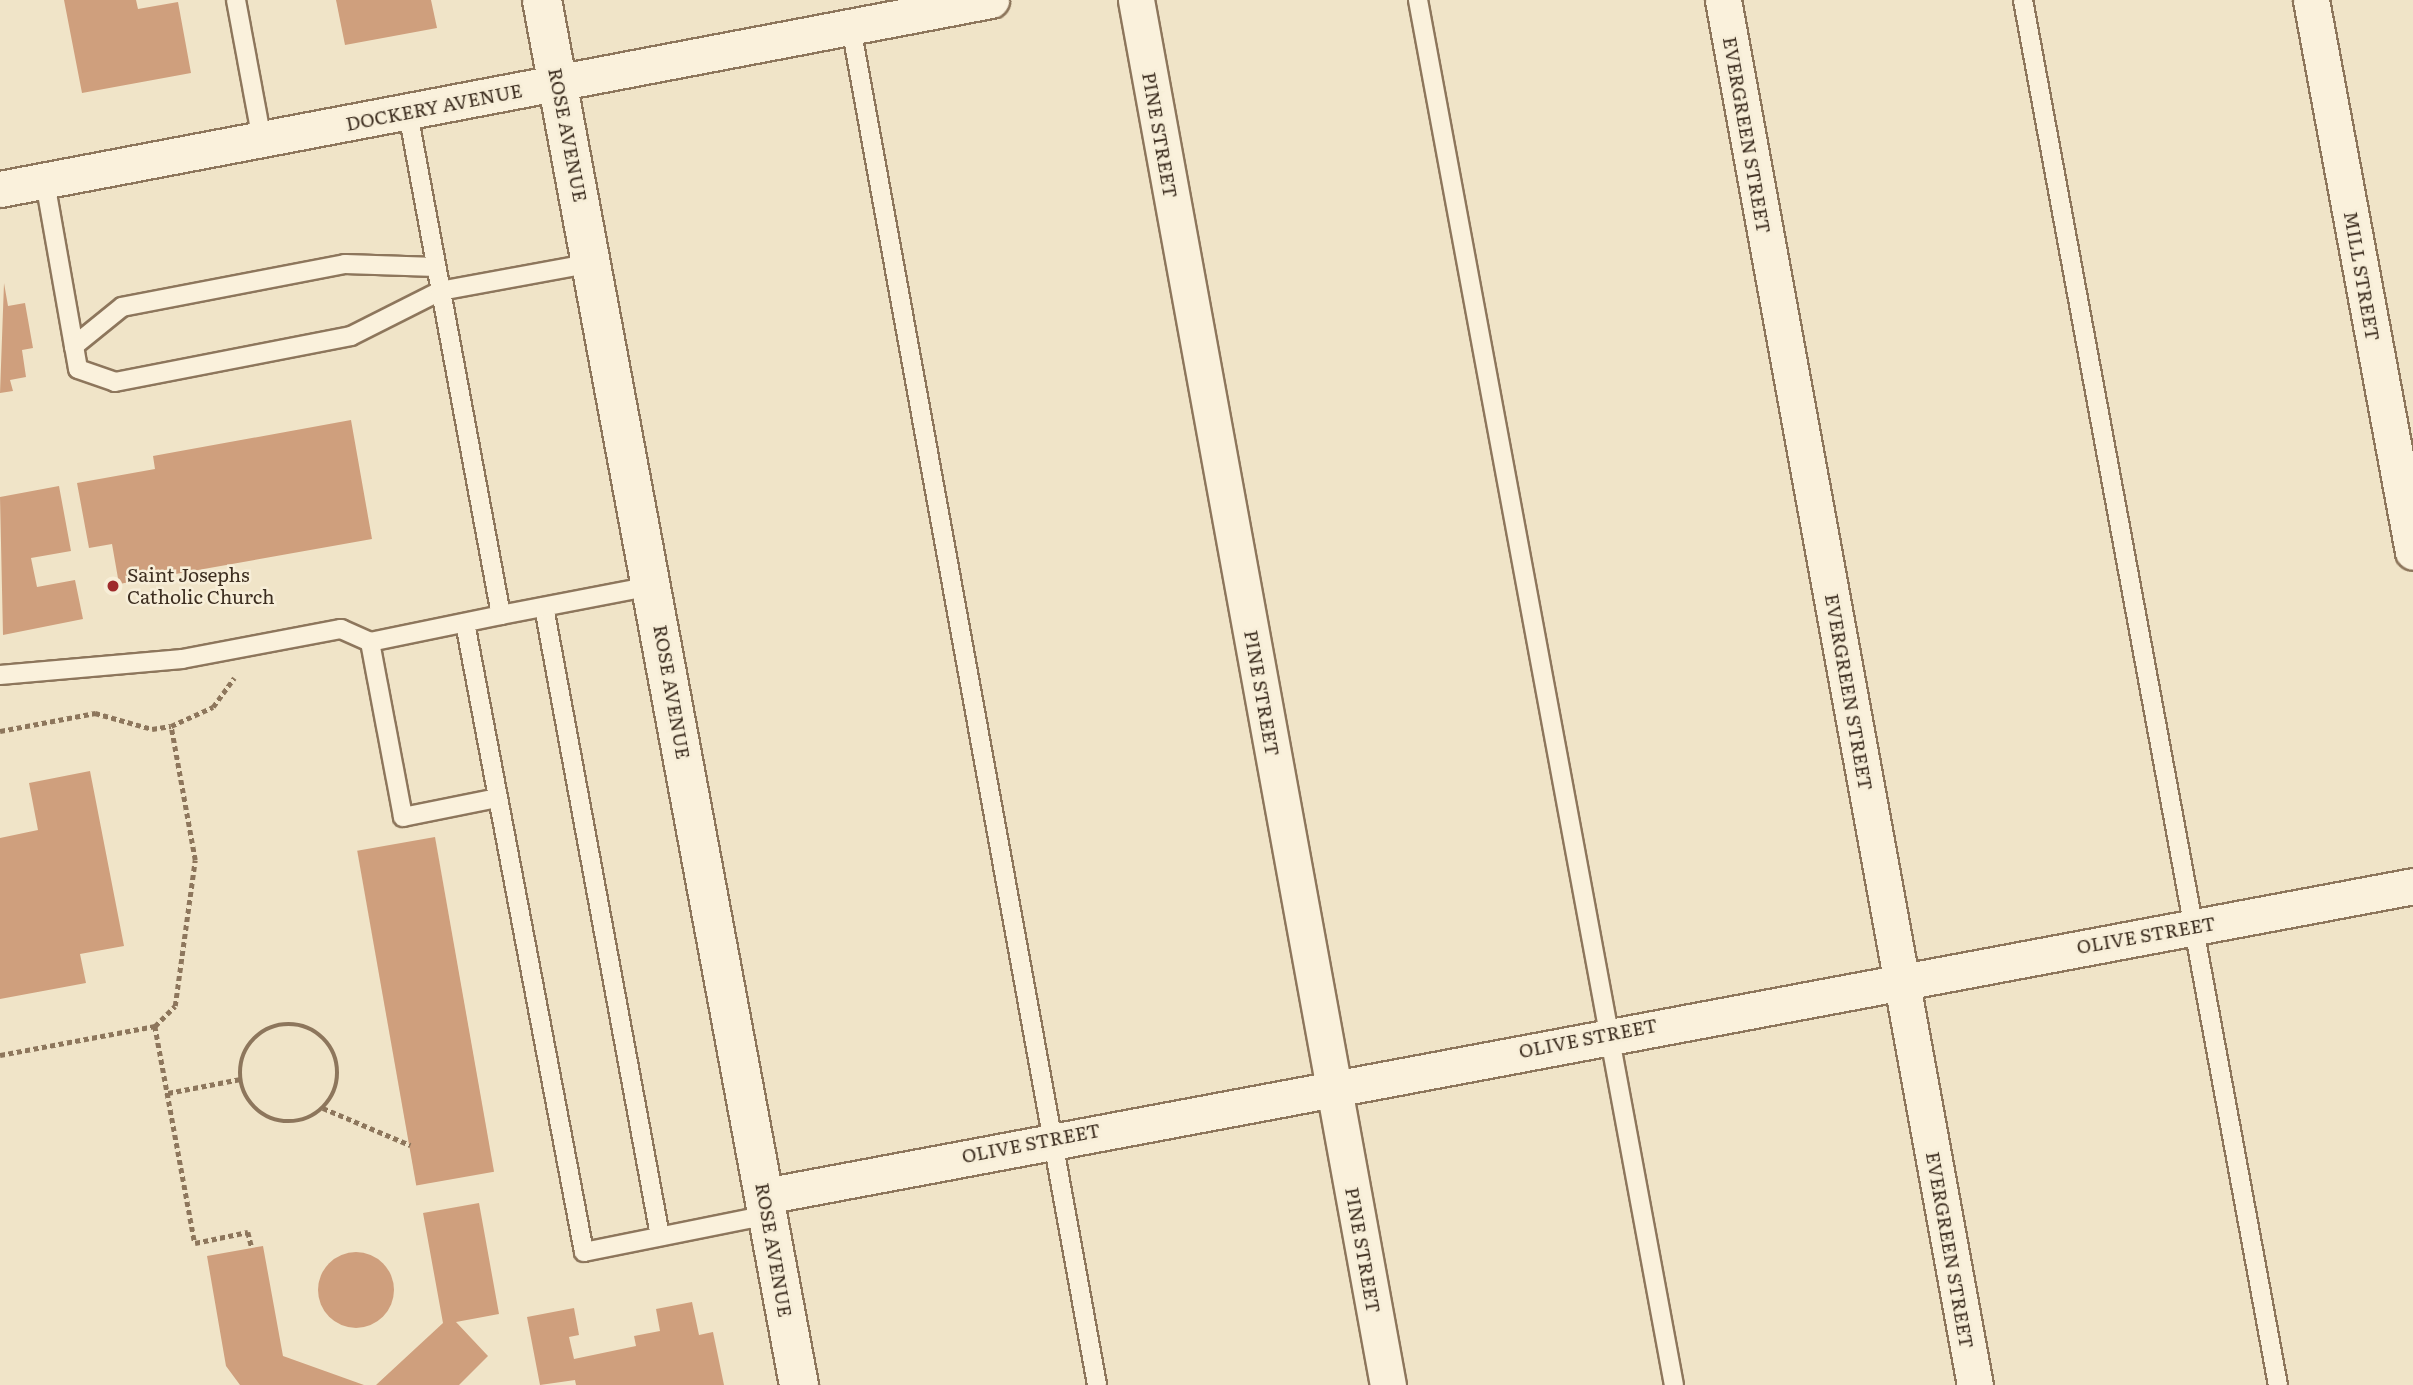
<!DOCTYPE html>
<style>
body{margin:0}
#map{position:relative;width:2413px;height:1385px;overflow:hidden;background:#f0e4c8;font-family:Literata,serif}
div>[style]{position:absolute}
.building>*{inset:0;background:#cf9f7d;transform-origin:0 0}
.round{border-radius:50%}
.path>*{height:4.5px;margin-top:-2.25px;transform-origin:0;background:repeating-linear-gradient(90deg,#8d765c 0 5px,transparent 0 8.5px)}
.path>.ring{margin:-2.25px;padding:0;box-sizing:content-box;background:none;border:4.5px solid #8d765c;border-radius:50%}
.roads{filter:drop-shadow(2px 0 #8d765c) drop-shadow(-2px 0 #8d765c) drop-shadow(0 2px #8d765c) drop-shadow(0 -2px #8d765c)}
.lane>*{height:18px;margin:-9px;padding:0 9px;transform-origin:9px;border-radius:9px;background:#faf1dc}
.street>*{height:35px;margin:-17.5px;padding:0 17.5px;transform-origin:17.5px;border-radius:17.5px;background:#faf1dc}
.secondary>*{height:38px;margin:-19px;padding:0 19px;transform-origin:19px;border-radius:19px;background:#faf1dc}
.dots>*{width:19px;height:19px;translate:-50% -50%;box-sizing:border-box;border:4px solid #f7eed8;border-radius:50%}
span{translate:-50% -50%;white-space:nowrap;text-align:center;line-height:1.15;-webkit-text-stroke:5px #f7eed8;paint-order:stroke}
.street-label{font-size:19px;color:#3d2e20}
.poi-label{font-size:19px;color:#3d2e20}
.left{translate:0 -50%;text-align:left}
</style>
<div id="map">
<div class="building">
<i style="clip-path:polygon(64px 0,136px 0,138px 9px,178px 2px,191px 73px,82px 93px)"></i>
<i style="clip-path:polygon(336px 0,431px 0,437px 28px,345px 45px)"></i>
<i style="clip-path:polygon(4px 283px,8px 306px,25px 303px,33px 348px,22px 350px,26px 377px,10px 380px,13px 391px,0 393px)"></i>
<i style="clip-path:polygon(351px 420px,372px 539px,119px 584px,112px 544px,89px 548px,77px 483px,155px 469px,153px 456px)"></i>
<i style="clip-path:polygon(59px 486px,71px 551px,31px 558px,37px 587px,75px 580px,83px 619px,3px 635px,0 497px)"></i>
<i style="clip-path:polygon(90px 771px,124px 946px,80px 954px,86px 983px,0 999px,0 838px,38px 830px,29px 783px)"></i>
<i style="left:435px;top:837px;width:340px;height:79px;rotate:80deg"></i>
<i style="clip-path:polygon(479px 1203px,499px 1314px,456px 1322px,488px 1356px,459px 1385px,376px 1385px,443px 1323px,423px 1213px)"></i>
<i style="clip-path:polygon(263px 1246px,283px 1356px,364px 1385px,240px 1385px,226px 1366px,207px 1256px)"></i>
<i class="round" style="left:318px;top:1252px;width:76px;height:76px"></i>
<i style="clip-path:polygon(692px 1302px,699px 1335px,713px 1332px,724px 1385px,576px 1385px,575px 1380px,540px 1385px,527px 1317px,574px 1308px,579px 1335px,569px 1337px,574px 1359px,636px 1346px,634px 1336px,660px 1331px,656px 1309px)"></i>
</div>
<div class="path">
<i style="left:0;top:731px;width:97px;rotate:-10.7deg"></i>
<i style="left:95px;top:713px;width:59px;rotate:15.7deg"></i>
<i style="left:152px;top:729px;width:19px;rotate:-9deg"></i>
<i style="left:171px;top:726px;width:46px;rotate:-24.3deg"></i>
<i style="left:213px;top:707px;width:36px;rotate:-54deg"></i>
<i class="ring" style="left:240px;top:1024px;width:93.5px;height:93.5px"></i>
<i style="left:155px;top:1026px;width:28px;rotate:-45deg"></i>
<i style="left:175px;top:1006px;width:147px;rotate:-82.2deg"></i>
<i style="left:195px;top:860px;width:136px;rotate:-100.2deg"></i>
<i style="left:0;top:1055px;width:158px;rotate:-10.6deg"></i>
<i style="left:155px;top:1026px;width:221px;rotate:79.6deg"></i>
<i style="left:195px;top:1243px;width:54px;rotate:-11.7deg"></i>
<i style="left:248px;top:1232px;width:16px;rotate:76deg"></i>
<i style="left:168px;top:1093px;width:74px;rotate:-10.9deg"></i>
<i style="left:323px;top:1108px;width:95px;rotate:23deg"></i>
</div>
<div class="roads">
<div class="lane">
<i style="left:236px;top:0;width:142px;rotate:79.5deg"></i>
<i style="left:1418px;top:0;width:1408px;rotate:79.53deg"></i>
<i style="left:2023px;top:0;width:1408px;rotate:79.57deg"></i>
<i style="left:851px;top:27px;width:1380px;rotate:79.73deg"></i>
<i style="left:45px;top:182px;width:167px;rotate:80deg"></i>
<i style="left:436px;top:267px;width:91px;rotate:-178.1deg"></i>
<i style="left:345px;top:264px;width:227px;rotate:169.1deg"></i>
<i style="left:122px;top:307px;width:62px;rotate:140.9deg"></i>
<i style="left:74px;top:346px;width:23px;rotate:80deg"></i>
<i style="left:78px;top:369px;width:39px;rotate:19deg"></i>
<i style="left:115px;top:382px;width:240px;rotate:-11deg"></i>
<i style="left:351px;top:336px;width:100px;rotate:-26.8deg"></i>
<i style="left:440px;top:291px;width:155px;rotate:-10.4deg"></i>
<i style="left:544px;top:607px;width:640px;rotate:79.55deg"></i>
<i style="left:501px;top:615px;width:154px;rotate:-10.9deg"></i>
<i style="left:465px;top:623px;width:640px;rotate:79.29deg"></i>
<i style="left:584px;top:1252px;width:188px;rotate:-11.4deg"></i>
<i style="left:370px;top:642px;width:178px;rotate:79.3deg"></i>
<i style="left:403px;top:817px;width:96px;rotate:-11.4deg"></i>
<i style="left:0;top:675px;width:183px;rotate:-5deg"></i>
<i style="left:182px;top:659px;width:162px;rotate:-10.7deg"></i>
<i style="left:341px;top:629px;width:32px;rotate:24deg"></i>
<i style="left:370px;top:642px;width:134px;rotate:-11.6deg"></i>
<i style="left:501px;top:615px;width:511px;rotate:-100.5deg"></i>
</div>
<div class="street">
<i style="left:1136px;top:0;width:1408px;rotate:79.69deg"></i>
<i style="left:1723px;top:0;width:1408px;rotate:79.69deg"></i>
<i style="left:2311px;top:0;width:561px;rotate:79.53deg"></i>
<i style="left:0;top:189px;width:1009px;rotate:-10.8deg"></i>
<i style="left:765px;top:1196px;width:1677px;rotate:-10.65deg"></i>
</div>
<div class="secondary">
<i style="left:542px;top:0;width:1409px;rotate:79.49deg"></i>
</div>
</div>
<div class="dots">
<i style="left:113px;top:586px;background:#9e2a2b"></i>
</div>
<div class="street-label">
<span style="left:434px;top:107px;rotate:-11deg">DOCKERY AVENUE</span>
<span style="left:568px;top:135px;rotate:79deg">ROSE AVENUE</span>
<span style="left:1160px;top:135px;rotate:80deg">PINE STREET</span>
<span style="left:1747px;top:135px;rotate:80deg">EVERGREEN STREET</span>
<span style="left:2362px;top:276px;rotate:80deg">MILL STREET</span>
<span style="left:672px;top:692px;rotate:80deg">ROSE AVENUE</span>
<span style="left:1849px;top:692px;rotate:80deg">EVERGREEN STREET</span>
<span style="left:1262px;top:693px;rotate:80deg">PINE STREET</span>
<span style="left:2146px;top:935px;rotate:-10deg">OLIVE STREET</span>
<span style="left:1588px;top:1038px;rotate:-11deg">OLIVE STREET</span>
<span style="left:1031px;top:1143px;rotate:-11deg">OLIVE STREET</span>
<span style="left:774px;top:1250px;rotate:80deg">ROSE AVENUE</span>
<span style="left:1363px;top:1250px;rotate:80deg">PINE STREET</span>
<span style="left:1950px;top:1250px;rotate:80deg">EVERGREEN STREET</span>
</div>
<div class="poi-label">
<span class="left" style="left:127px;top:586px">Saint Josephs<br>Catholic Church</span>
</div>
</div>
